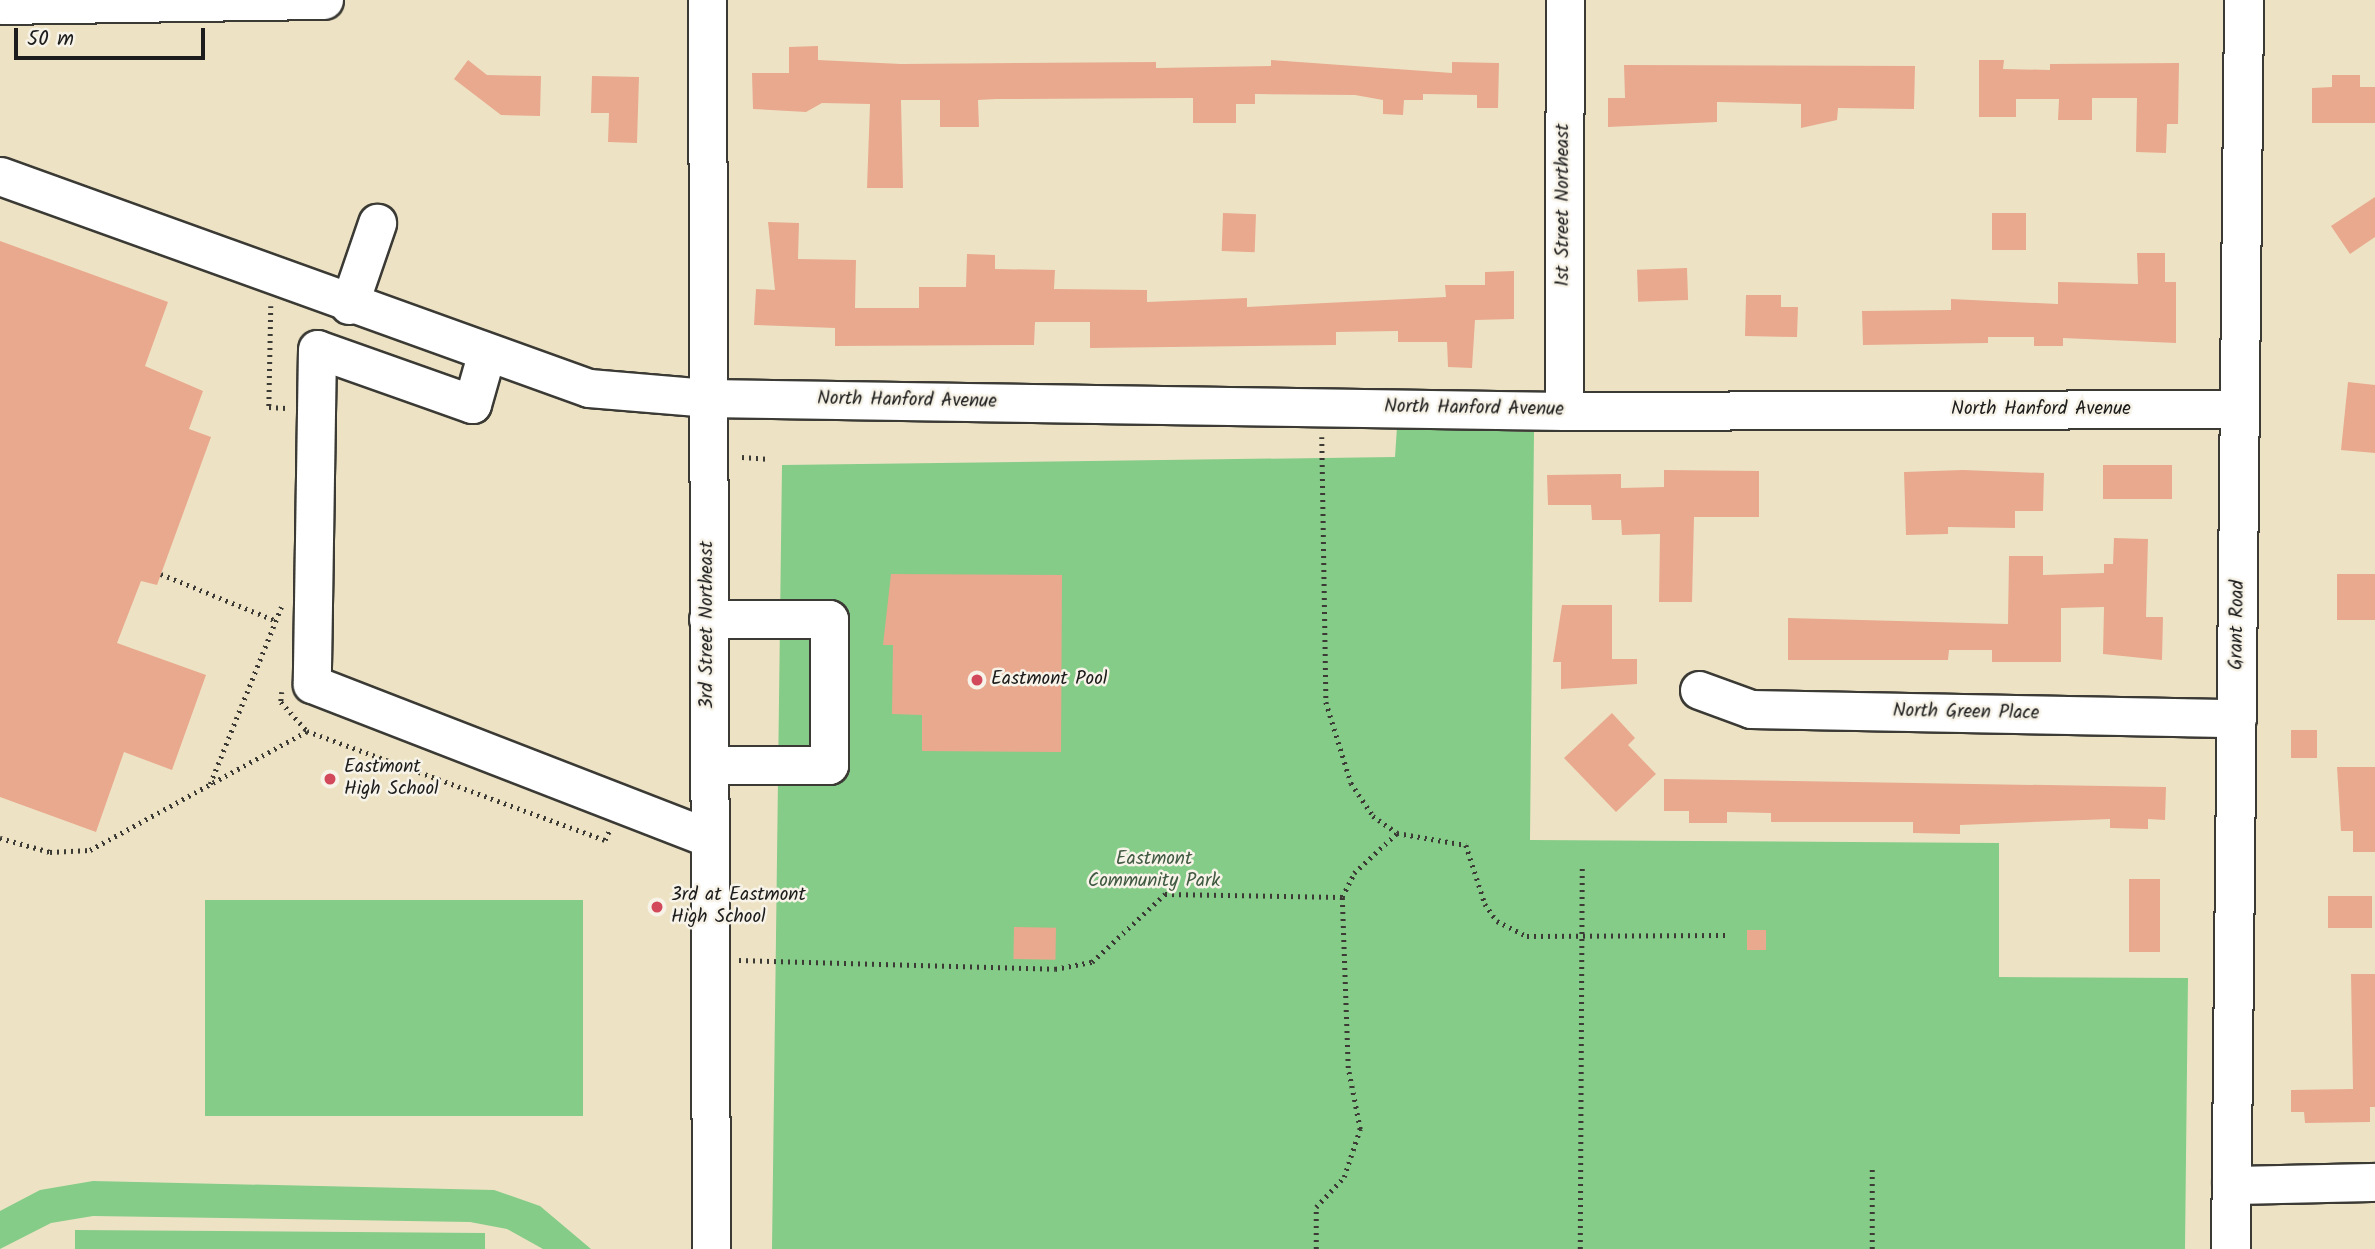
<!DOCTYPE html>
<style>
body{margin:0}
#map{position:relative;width:2375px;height:1249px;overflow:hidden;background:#ede3c4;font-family:Kalam,sans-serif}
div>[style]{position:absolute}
.green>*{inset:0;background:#85cc88;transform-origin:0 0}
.building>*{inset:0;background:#e9a98e;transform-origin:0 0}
.path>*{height:4.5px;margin-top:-2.25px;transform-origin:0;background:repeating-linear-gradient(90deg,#3b3a35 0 2px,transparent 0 7px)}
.roads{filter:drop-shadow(2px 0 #3b3a35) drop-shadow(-2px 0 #3b3a35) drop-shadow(0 2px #3b3a35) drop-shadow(0 -2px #3b3a35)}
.minor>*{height:37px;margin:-18.5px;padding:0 18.5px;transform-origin:18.5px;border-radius:18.5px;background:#fff}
.major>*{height:38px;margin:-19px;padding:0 19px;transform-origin:19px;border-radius:19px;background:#fff}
.dots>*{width:19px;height:19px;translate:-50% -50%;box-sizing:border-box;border:4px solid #f7f3e8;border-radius:50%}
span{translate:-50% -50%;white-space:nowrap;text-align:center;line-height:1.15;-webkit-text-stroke:5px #f7f3e8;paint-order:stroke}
.street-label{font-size:19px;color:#1c1c1c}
.poi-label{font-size:19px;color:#1c1c1c}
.left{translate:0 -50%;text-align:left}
.park-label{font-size:19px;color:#415a42}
.scale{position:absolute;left:14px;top:28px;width:191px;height:32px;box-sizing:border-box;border:4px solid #1c1c1c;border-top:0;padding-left:9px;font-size:21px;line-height:24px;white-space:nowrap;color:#1c1c1c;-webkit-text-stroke:5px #f7f3e8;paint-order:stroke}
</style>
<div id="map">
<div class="green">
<i style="clip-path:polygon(1397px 427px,1534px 432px,1530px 840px,1999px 843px,1999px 977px,2188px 978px,2185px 1249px,772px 1249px,782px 465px,1395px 457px)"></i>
<i style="left:583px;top:900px;width:216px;height:378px;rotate:90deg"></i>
<i style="clip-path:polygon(93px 1181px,494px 1190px,540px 1206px,591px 1249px,543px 1249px,507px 1229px,470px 1222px,93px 1216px,51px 1223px,0 1249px,0 1211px,40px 1190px)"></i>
<i style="clip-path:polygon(75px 1230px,485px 1233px,485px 1249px,75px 1249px)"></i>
</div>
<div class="building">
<i style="clip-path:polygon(818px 46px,818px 60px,901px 64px,1156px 62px,1156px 68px,1271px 66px,1271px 60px,1452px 73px,1452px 62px,1499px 63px,1498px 108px,1477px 108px,1477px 95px,1423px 94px,1423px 100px,1404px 100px,1403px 115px,1383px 114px,1383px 100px,1355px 95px,1255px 94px,1255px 104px,1236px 104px,1236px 123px,1193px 123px,1193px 98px,996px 99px,978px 100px,979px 127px,940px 127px,940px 100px,901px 100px,903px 188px,867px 188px,870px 104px,822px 103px,806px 112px,753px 109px,752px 73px,789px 73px,789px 47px)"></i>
<i style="clip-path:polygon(468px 60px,487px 75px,541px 76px,540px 116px,501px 115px,454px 79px)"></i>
<i style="clip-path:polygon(1979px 60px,2004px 60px,2003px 69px,2050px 70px,2050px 64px,2179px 63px,2178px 124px,2167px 124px,2166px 153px,2136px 152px,2137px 98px,2092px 98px,2092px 120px,2058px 120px,2059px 99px,2016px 99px,2016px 117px,1979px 117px)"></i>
<i style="clip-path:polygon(1624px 65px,1915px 66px,1914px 109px,1838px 108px,1837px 120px,1801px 128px,1801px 104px,1717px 102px,1717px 122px,1608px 127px,1608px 98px,1625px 98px)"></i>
<i style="clip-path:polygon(2332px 75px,2360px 75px,2360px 87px,2375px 87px,2375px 123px,2312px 123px,2312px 88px,2332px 87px)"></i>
<i style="clip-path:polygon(592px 76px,639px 77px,637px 143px,608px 142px,609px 113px,591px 113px)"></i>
<i style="clip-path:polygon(2375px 197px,2375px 237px,2350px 254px,2331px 226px)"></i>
<i style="left:1223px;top:213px;width:33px;height:38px;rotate:2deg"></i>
<i style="left:1992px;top:213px;width:34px;height:37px"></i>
<i style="clip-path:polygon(768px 222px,799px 223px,798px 259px,856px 260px,855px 308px,919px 308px,919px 287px,966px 287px,967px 254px,995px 255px,995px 269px,1055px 270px,1054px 289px,1147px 290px,1147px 302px,1247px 298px,1247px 307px,1446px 297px,1445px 285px,1485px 285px,1485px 272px,1514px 271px,1514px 319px,1475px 320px,1472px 368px,1448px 367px,1447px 342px,1398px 342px,1398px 331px,1336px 332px,1336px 345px,1090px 348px,1090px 322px,1035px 322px,1034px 345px,835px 346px,835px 328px,754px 325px,756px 289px,775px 290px)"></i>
<i style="clip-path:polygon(0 241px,168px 302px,145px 366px,203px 391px,189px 429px,211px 437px,157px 585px,141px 581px,117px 643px,206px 675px,172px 770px,124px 752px,96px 832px,0 797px)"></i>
<i style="clip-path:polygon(2137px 253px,2165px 253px,2165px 282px,2176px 282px,2176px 343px,2063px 338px,2063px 346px,2034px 346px,2034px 337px,1988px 337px,1988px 343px,1863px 345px,1862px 311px,1951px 310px,1951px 299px,2058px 304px,2058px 282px,2138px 284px)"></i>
<i style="left:1687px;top:268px;width:32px;height:50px;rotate:88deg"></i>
<i style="clip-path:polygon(1746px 295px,1781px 295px,1781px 307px,1798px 307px,1797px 337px,1745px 336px)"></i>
<i style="clip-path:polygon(2348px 382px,2375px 385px,2375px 453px,2341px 450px)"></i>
<i style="left:2103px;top:465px;width:69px;height:34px"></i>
<i style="clip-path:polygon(1664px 470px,1759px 471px,1759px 517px,1694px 517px,1692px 602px,1659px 602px,1660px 534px,1622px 535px,1621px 520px,1592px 520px,1591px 505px,1548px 505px,1547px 475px,1621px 474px,1621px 488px,1664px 487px)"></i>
<i style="clip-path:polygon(1963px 470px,2044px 473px,2043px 511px,2015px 511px,2015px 528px,1948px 527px,1948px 534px,1906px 535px,1904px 472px)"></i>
<i style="clip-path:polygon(2114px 538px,2148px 539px,2146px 617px,2163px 617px,2162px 660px,2103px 654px,2104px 607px,2061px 608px,2061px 662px,1992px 662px,1992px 650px,1949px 650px,1948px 660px,1788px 660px,1788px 618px,2008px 624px,2009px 556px,2043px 556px,2043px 575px,2104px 573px,2104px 564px,2113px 564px)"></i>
<i style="clip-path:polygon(891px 574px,1062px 575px,1061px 752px,922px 751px,922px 715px,892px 714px,893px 645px,883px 645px)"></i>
<i style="left:2337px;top:574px;width:38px;height:46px"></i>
<i style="clip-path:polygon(1562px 605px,1612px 605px,1612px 659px,1637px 659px,1637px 684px,1561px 689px,1561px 662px,1553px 662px)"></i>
<i style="clip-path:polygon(1612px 713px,1635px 738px,1628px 745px,1656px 774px,1616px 812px,1564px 758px)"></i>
<i style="left:2291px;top:730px;width:26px;height:28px"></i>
<i style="clip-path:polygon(2337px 767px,2375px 767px,2375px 852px,2353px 852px,2353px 831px,2341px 831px)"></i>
<i style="clip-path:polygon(1664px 779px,2166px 787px,2165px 820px,2148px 819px,2148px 829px,2110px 828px,2110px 819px,1960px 825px,1960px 834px,1913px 833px,1913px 822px,1771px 822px,1771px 813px,1727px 812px,1727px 823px,1689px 823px,1689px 811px,1664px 811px)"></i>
<i style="left:2129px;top:879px;width:31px;height:73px"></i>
<i style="left:2328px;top:896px;width:44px;height:32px"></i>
<i style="left:1014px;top:927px;width:42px;height:32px;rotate:1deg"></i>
<i style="left:1747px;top:930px;width:19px;height:20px"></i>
<i style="clip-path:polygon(2351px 974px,2375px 974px,2375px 1107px,2370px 1107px,2370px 1122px,2305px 1123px,2304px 1112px,2291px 1112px,2291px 1090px,2353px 1089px)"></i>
</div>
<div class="path">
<i style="left:271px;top:306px;width:101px;rotate:91.1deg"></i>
<i style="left:269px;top:407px;width:17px;rotate:3deg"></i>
<i style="left:1322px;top:437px;width:265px;rotate:89.1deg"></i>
<i style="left:1326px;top:702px;width:85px;rotate:72.8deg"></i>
<i style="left:1351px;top:783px;width:40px;rotate:56deg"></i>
<i style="left:1373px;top:816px;width:29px;rotate:35deg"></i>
<i style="left:1397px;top:833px;width:70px;rotate:9.9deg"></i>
<i style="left:1466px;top:845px;width:62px;rotate:72.1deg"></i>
<i style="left:1485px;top:904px;width:21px;rotate:55deg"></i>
<i style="left:1497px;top:921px;width:34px;rotate:27deg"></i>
<i style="left:1527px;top:936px;width:198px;rotate:-0.3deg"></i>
<i style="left:742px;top:457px;width:26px;rotate:4deg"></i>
<i style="left:161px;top:574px;width:125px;rotate:22.1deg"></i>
<i style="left:282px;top:692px;width:10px;rotate:96deg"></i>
<i style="left:281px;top:702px;width:39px;rotate:48deg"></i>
<i style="left:210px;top:784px;width:191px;rotate:-68.1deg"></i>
<i style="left:0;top:838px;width:52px;rotate:15.6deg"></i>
<i style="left:50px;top:852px;width:40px;rotate:-2.9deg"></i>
<i style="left:90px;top:850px;width:247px;rotate:-28.7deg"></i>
<i style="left:307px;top:731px;width:317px;rotate:20.1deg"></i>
<i style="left:605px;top:840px;width:10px;rotate:-66deg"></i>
<i style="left:739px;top:960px;width:316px;rotate:1.6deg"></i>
<i style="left:1055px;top:969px;width:38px;rotate:-11deg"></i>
<i style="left:1092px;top:962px;width:100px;rotate:-43deg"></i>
<i style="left:1165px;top:894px;width:177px;rotate:1deg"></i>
<i style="left:1316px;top:1249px;width:42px;rotate:-90deg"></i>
<i style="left:1316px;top:1207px;width:41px;rotate:-47deg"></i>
<i style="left:1344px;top:1177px;width:51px;rotate:-71.6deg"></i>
<i style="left:1360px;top:1129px;width:62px;rotate:-101.1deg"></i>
<i style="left:1348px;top:1068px;width:171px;rotate:-92deg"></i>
<i style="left:1342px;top:897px;width:27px;rotate:-63deg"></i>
<i style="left:1354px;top:873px;width:59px;rotate:-42.9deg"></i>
<i style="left:1580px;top:1249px;width:382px;rotate:-89.7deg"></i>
<i style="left:1872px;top:1249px;width:82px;rotate:-90deg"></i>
</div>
<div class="roads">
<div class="minor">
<i style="left:707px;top:0;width:1249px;rotate:89.82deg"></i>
<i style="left:0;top:5px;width:324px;rotate:-0.9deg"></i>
<i style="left:0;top:176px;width:626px;rotate:19.8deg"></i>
<i style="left:589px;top:388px;width:118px;rotate:4.8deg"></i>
<i style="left:707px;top:398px;width:857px;rotate:0.87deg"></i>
<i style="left:1564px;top:411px;width:676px;rotate:-0.17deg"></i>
<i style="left:349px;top:305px;width:87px;rotate:-71.1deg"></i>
<i style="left:486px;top:355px;width:51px;rotate:105.9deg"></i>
<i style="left:472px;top:404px;width:164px;rotate:-160.5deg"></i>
<i style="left:317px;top:349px;width:335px;rotate:90.9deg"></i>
<i style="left:312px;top:684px;width:426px;rotate:21.2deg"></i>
<i style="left:1564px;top:411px;width:411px;rotate:-89.9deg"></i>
<i style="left:708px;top:619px;width:121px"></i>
<i style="left:829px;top:619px;width:146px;rotate:90deg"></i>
<i style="left:829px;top:765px;width:120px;rotate:180deg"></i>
<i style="left:1699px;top:690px;width:55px;rotate:20.1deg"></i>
<i style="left:1751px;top:709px;width:486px;rotate:1.1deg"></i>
<i style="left:2231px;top:1185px;width:144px;rotate:-1.2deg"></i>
</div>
<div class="major">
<i style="left:2231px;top:1249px;width:1249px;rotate:-89.4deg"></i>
</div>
</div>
<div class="dots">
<i style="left:977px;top:680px;background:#d1495b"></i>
<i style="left:330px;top:779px;background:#d1495b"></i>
<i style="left:657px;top:907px;background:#d1495b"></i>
</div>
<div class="street-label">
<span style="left:1564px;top:205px;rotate:-90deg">1st Street Northeast</span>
<span style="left:907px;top:401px;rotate:1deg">North Hanford Avenue</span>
<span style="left:1474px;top:409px;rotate:1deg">North Hanford Avenue</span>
<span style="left:2041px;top:410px">North Hanford Avenue</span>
<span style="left:708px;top:625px;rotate:-90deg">3rd Street Northeast</span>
<span style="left:2238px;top:625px;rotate:-89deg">Grant Road</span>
<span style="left:1966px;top:713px;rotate:1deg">North Green Place</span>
</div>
<div class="poi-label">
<span class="left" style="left:991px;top:680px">Eastmont Pool</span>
<span class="left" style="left:344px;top:779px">Eastmont<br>High School</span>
<span class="left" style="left:671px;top:907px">3rd at Eastmont<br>High School</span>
</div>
<div class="park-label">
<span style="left:1154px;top:871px">Eastmont<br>Community Park</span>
</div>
<div class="scale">50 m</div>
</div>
